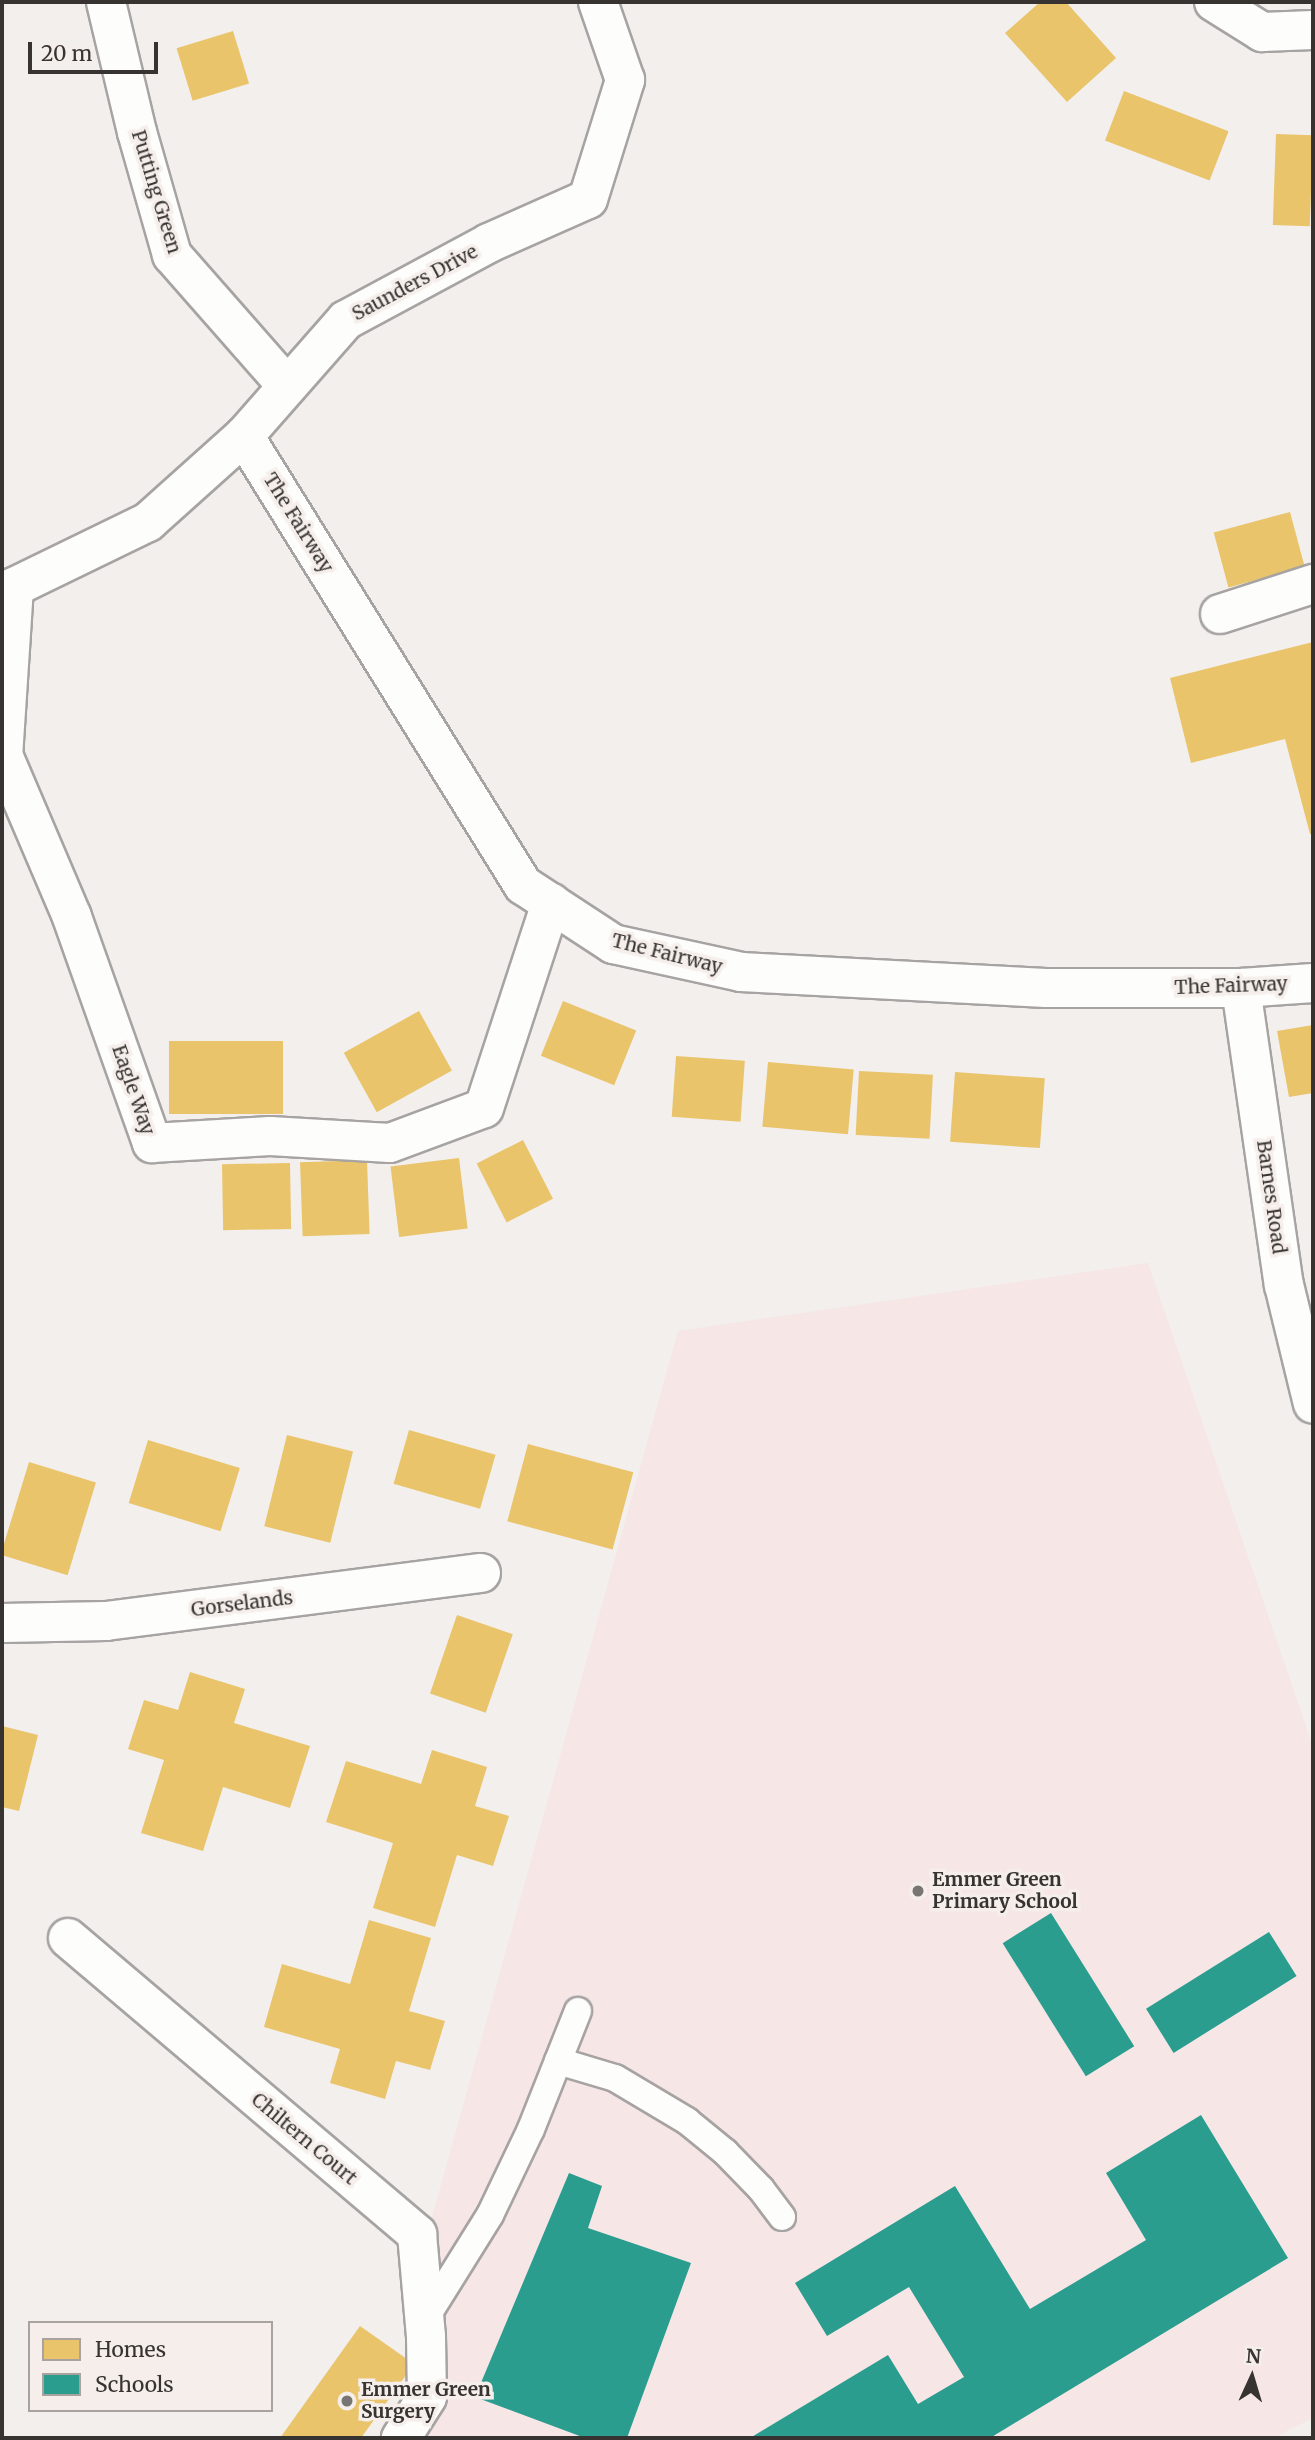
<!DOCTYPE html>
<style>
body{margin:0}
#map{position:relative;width:1315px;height:2440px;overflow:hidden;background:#f2efed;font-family:Merriweather,serif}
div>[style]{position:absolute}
.education>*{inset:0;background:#f6e6e6}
.homes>*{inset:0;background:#e9c46a;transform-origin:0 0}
.schools>*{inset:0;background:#2a9d8f;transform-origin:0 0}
.roads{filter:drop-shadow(2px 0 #a6a3a2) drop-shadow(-2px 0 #a6a3a2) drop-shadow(0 2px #a6a3a2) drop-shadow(0 -2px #a6a3a2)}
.service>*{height:26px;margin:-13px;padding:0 13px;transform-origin:13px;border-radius:13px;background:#fdfdfc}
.minor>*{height:38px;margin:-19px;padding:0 19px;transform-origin:19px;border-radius:19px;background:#fdfdfc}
.dots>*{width:19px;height:19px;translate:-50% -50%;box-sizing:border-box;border:4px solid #f5eeea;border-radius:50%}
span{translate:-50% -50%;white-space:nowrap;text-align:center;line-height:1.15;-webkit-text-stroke:7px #f5eeea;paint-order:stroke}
.street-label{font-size:19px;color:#363331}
.poi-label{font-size:19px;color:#363331;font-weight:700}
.left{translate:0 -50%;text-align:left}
.frame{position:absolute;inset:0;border:4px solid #363331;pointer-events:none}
.legend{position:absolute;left:28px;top:2321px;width:245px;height:91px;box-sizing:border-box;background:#f5eeea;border:2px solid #a9a3a0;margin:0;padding:9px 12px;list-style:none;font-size:21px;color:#363331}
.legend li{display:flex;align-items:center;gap:14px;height:35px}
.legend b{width:35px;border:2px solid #a9a3a0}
.north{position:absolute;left:1217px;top:2342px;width:70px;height:70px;-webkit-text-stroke:5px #f5eeea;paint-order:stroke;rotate:4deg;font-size:19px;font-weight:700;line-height:28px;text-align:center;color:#363331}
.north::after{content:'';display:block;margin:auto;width:24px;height:32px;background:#363331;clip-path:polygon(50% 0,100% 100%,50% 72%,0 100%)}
.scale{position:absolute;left:28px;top:42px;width:130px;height:32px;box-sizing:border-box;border:4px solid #363331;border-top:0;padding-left:9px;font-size:21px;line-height:24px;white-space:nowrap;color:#363331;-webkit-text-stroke:5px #f5eeea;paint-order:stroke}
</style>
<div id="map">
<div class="education">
<i style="clip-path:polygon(1148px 1263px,1313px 1747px,1313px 2418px,1273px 2438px,422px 2438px,445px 2389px,445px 2290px,426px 2239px,678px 1331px)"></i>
</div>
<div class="homes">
<i style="clip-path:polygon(1040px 2px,1066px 2px,1116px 58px,1067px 102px,1005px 33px)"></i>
<i style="left:233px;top:31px;width:55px;height:59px;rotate:73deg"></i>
<i style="left:1124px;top:91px;width:112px;height:53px;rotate:21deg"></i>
<i style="left:1276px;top:134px;width:37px;height:91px;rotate:2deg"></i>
<i style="left:1290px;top:512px;width:57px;height:79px;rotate:75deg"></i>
<i style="clip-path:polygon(1313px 642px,1313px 833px,1310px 834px,1285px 739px,1191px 763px,1170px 678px)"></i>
<i style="left:563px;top:1001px;width:79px;height:59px;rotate:22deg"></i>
<i style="left:419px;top:1011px;width:68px;height:86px;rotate:61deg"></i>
<i style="clip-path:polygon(1313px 1025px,1313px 1093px,1289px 1097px,1277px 1031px)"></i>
<i style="left:283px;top:1041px;width:73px;height:114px;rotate:90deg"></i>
<i style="left:676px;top:1056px;width:69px;height:61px;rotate:4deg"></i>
<i style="left:768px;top:1062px;width:86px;height:65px;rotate:5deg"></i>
<i style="left:859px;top:1071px;width:74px;height:64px;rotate:3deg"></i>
<i style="left:955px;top:1072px;width:90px;height:70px;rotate:4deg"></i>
<i style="left:523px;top:1140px;width:66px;height:52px;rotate:63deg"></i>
<i style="left:459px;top:1158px;width:71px;height:69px;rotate:83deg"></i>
<i style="left:367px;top:1160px;width:74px;height:67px;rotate:88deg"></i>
<i style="left:290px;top:1163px;width:66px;height:68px;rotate:89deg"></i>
<i style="left:409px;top:1430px;width:90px;height:56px;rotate:16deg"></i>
<i style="left:287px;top:1435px;width:68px;height:94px;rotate:14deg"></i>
<i style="left:148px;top:1440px;width:96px;height:66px;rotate:17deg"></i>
<i style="left:528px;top:1444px;width:109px;height:80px;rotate:15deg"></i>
<i style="left:29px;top:1462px;width:70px;height:97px;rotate:17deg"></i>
<i style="left:457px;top:1615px;width:59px;height:83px;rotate:19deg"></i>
<i style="clip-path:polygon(190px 1672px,245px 1689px,234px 1723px,310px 1746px,290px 1808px,223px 1787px,203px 1851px,141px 1833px,164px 1760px,128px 1749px,144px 1700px,178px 1710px)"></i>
<i style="clip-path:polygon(2px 1726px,38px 1735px,19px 1811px,2px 1807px)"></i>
<i style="clip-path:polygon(432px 1750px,487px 1767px,475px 1806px,509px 1816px,493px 1866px,457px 1855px,435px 1927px,373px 1908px,393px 1843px,326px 1822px,346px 1761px,421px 1784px)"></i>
<i style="clip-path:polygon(369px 1920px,431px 1938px,409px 2011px,445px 2021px,430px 2070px,396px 2061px,385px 2099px,330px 2083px,340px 2049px,264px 2027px,282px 1964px,350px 1984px)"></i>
<i style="clip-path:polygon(360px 2326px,414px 2364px,361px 2438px,280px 2438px)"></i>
</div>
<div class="schools">
<i style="left:1051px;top:1913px;width:157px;height:57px;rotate:58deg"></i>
<i style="left:1269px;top:1932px;width:52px;height:145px;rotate:58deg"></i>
<i style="clip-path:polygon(1201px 2115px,1288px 2258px,990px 2438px,750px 2438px,888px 2355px,918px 2404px,964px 2377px,909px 2287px,827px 2336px,795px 2283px,955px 2186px,1030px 2309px,1146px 2240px,1106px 2173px)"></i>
<i style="clip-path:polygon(569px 2173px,602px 2186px,588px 2228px,691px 2263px,627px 2438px,585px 2438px,475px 2397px)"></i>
</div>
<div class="roads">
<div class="service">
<i style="left:558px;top:2061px;width:59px;rotate:16.6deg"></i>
<i style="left:615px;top:2078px;width:84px;rotate:30.8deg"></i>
<i style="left:687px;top:2121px;width:49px;rotate:39.2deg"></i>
<i style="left:725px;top:2152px;width:52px;rotate:45.8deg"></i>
<i style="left:761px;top:2189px;width:35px;rotate:53deg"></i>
<i style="left:425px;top:2319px;width:123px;rotate:-58deg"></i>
<i style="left:490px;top:2215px;width:95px;rotate:-64.5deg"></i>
<i style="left:531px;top:2129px;width:127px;rotate:-68.3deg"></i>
</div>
<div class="minor">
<i style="left:106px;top:2px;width:134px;rotate:76.6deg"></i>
<i style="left:137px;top:132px;width:128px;rotate:74.1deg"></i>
<i style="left:172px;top:255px;width:174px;rotate:48.7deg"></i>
<i style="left:1214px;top:2px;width:57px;rotate:32deg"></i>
<i style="left:1262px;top:32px;width:51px;rotate:-2.2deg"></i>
<i style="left:244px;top:436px;width:529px;rotate:58.14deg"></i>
<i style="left:523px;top:885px;width:108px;rotate:33.2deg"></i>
<i style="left:613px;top:944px;width:131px;rotate:12.3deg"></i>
<i style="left:741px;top:972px;width:305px;rotate:3deg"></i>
<i style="left:1046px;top:988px;width:195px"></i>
<i style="left:1241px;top:988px;width:72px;rotate:-4deg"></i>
<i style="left:14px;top:587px;width:168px;rotate:93.7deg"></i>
<i style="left:3px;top:755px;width:176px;rotate:66.9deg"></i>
<i style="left:72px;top:917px;width:240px;rotate:70.5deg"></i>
<i style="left:152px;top:1143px;width:118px;rotate:-3.4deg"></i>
<i style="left:270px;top:1136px;width:120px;rotate:3.3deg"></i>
<i style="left:390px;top:1143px;width:100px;rotate:-20.4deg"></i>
<i style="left:484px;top:1108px;width:216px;rotate:-71.9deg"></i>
<i style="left:14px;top:587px;width:149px;rotate:-25.9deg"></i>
<i style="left:148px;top:522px;width:129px;rotate:-41.9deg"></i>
<i style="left:244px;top:436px;width:154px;rotate:-48.7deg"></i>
<i style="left:346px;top:320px;width:162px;rotate:-28.3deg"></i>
<i style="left:489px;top:243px;width:108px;rotate:-24deg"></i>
<i style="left:588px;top:199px;width:125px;rotate:-72.7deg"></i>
<i style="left:625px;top:80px;width:83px;rotate:-109.1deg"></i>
<i style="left:1220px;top:614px;width:98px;rotate:-17.9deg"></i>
<i style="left:1241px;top:988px;width:300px;rotate:81.8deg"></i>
<i style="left:1284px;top:1285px;width:122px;rotate:76.3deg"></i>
<i style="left:2px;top:1623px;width:104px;rotate:-1.1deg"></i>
<i style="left:106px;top:1621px;width:378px;rotate:-7.3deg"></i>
<i style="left:68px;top:1938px;width:458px;rotate:40.3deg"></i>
<i style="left:417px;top:2234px;width:102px;rotate:85deg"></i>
<i style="left:426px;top:2336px;width:61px;rotate:89.1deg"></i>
<i style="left:427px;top:2397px;width:49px;rotate:122.4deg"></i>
</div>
</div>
<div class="dots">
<i style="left:918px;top:1891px;background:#787573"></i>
<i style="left:347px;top:2401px;background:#787573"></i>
</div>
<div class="street-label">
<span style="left:156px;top:192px;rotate:73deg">Putting Green</span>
<span style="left:415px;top:283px;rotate:-28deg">Saunders Drive</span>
<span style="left:298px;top:523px;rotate:58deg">The Fairway</span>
<span style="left:667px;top:954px;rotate:14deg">The Fairway</span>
<span style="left:1231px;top:986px;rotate:-2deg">The Fairway</span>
<span style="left:133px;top:1090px;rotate:71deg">Eagle Way</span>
<span style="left:1271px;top:1197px;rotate:82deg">Barnes Road</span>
<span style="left:242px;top:1604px;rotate:-7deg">Gorselands</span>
<span style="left:304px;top:2139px;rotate:40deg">Chiltern Court</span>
</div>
<div class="poi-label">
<span class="left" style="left:932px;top:1891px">Emmer Green<br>Primary School</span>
<span class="left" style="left:361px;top:2401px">Emmer Green<br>Surgery</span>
</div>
<div class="frame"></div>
<ul class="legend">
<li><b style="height:19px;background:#e9c46a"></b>Homes</li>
<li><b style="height:19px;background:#2a9d8f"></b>Schools</li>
</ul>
<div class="north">N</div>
<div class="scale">20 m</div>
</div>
